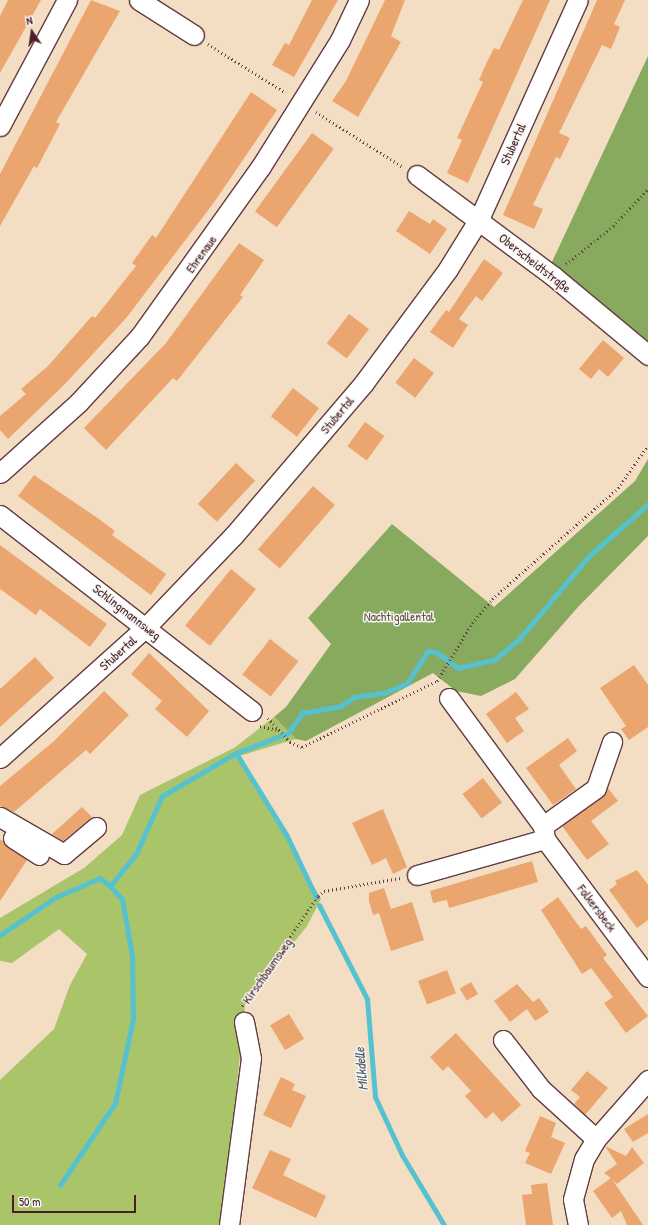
<!DOCTYPE html>
<meta charset="utf-8">
<style>
body{margin:0}
#map{position:relative;width:648px;height:1225px;overflow:hidden;background:#f3dec3;font-family:"Patrick Hand",sans-serif}
div>[style]{position:absolute}
.green>*{inset:0;background:#aac46a}
.forest>*{inset:0;background:#87aa5e}
.stream>*{height:5px;margin:-2.5px;padding:0 2.5px;transform-origin:2.5px;border-radius:2.5px;background:#56c2d0}
.building>*{inset:0;background:#eba56e;transform-origin:0 0}
.path>*{height:2.5px;margin-top:-1.25px;transform-origin:0;background:repeating-linear-gradient(90deg,#633c42 0 1px,transparent 0 4px)}
.roads{filter:drop-shadow(1px 0 #633c42) drop-shadow(-1px 0 #633c42) drop-shadow(0 1px #633c42) drop-shadow(0 -1px #633c42)}
.minor>*{height:19px;margin:-9.5px;padding:0 9.5px;transform-origin:9.5px;border-radius:9.5px;background:#fff}
span{translate:-50% -50%;white-space:nowrap;text-align:center;line-height:1.15;-webkit-text-stroke:3px #f6f6f2;paint-order:stroke}
.street-label{font-size:13px;color:#4a1f2b}
.park-label{font-size:13px;color:#67513e}
.water-label{font-size:14px;color:#4e5865;font-style:italic}
.north{position:absolute;left:12px;top:12px;width:40px;height:40px;-webkit-text-stroke:3px #f6f6f2;paint-order:stroke;rotate:347deg;font-size:11px;font-weight:700;line-height:16px;text-align:center;color:#4a1f2b}
.north::after{content:'';display:block;margin:auto;width:14px;height:18px;background:#4a1f2b;clip-path:polygon(50% 0,100% 100%,50% 72%,0 100%)}
.scale{position:absolute;left:12px;top:1195px;width:124px;height:18px;box-sizing:border-box;border:2px solid #4a1f2b;border-top:0;padding-left:5px;font-size:12px;line-height:14px;white-space:nowrap;color:#4a1f2b;-webkit-text-stroke:3px #f6f6f2;paint-order:stroke}
</style>
<div id="map">
<div class="green">
<i style="clip-path:polygon(274px 717px,296px 739px,239px 756px,321px 899px,307px 926px,245px 1004px,223px 1225px,0 1225px,0 1080px,54px 1029px,70px 985px,87px 954px,59px 929px,12px 963px,0 961px,0 918px,84px 868px,122px 835px,140px 795px,234px 748px)"></i>
</div>
<div class="forest">
<i style="clip-path:polygon(648px 56px,648px 348px,561px 275px,552px 262px)"></i>
<i style="clip-path:polygon(648px 459px,648px 536px,578px 607px,515px 679px,481px 696px,456px 691px,433px 673px,306px 741px,296px 739px,274px 717px,286px 707px,331px 644px,308px 618px,392px 524px,494px 607px,635px 481px)"></i>
</div>
<div class="stream">
<i style="left:236px;top:753px;width:97px;rotate:58.4deg"></i>
<i style="left:287px;top:836px;width:68px;rotate:64.6deg"></i>
<i style="left:319px;top:905px;width:106px;rotate:62.9deg"></i>
<i style="left:367px;top:999px;width:98px;rotate:85.3deg"></i>
<i style="left:375px;top:1097px;width:64px;rotate:65deg"></i>
<i style="left:402px;top:1155px;width:82px;rotate:59deg"></i>
<i style="left:0;top:935px;width:68px;rotate:-34.2deg"></i>
<i style="left:56px;top:897px;width:48px;rotate:-23.4deg"></i>
<i style="left:100px;top:878px;width:13px;rotate:39deg"></i>
<i style="left:110px;top:886px;width:41px;rotate:-50.9deg"></i>
<i style="left:136px;top:854px;width:64px;rotate:-65.9deg"></i>
<i style="left:162px;top:796px;width:86px;rotate:-30.2deg"></i>
<i style="left:236px;top:753px;width:56px;rotate:-21deg"></i>
<i style="left:288px;top:733px;width:24px;rotate:-55deg"></i>
<i style="left:302px;top:713px;width:40px;rotate:-10deg"></i>
<i style="left:341px;top:706px;width:16px;rotate:-35deg"></i>
<i style="left:354px;top:697px;width:30px;rotate:-8deg"></i>
<i style="left:384px;top:693px;width:25px;rotate:-23deg"></i>
<i style="left:407px;top:683px;width:38px;rotate:-57deg"></i>
<i style="left:428px;top:651px;width:8px;rotate:7deg"></i>
<i style="left:436px;top:652px;width:27px;rotate:36deg"></i>
<i style="left:458px;top:668px;width:37px;rotate:-13deg"></i>
<i style="left:494px;top:660px;width:33px;rotate:-40deg"></i>
<i style="left:519px;top:639px;width:109px;rotate:-49.9deg"></i>
<i style="left:589px;top:556px;width:79px;rotate:-41.4deg"></i>
<i style="left:60px;top:1185px;width:99px;rotate:-56.1deg"></i>
<i style="left:115px;top:1103px;width:86px;rotate:-77.9deg"></i>
<i style="left:133px;top:1019px;width:64px;rotate:-90.9deg"></i>
<i style="left:132px;top:955px;width:57px;rotate:-100.1deg"></i>
<i style="left:122px;top:899px;width:18px;rotate:-133deg"></i>
</div>
<div class="building">
<i style="clip-path:polygon(8px 0,41px 0,0 73px,0 16px)"></i>
<i style="clip-path:polygon(91px 0,120px 11px,56px 122px,60px 124px,37px 168px,34px 166px,0 226px,0 174px)"></i>
<i style="clip-path:polygon(312px 0,338px 0,294px 77px,272px 65px,285px 43px,289px 45px)"></i>
<i style="clip-path:polygon(385px 0,405px 0,391px 36px,401px 42px,358px 117px,332px 101px,346px 81px)"></i>
<i style="clip-path:polygon(523px 0,550px 0,468px 183px,447px 173px,462px 140px,457px 138px,483px 82px,479px 80px,486px 64px,494px 48px,499px 50px)"></i>
<i style="clip-path:polygon(597px 0,625px 0,614px 24px,620px 27px,611px 49px,602px 45px,559px 133px,570px 138px,560px 159px,556px 157px,533px 205px,543px 209px,534px 229px,503px 215px)"></i>
<i style="clip-path:polygon(251px 92px,277px 110px,215px 201px,127px 317px,65px 384px,8px 439px,0 430px,0 416px,26px 394px,21px 389px,48px 366px,92px 316px,95px 318px,136px 266px,132px 263px,152px 235px,156px 238px)"></i>
<i style="left:312px;top:133px;width:27px;height:97px;rotate:36deg"></i>
<i style="clip-path:polygon(409px 211px,430px 224px,433px 219px,447px 229px,430px 254px,396px 231px)"></i>
<i style="clip-path:polygon(239px 243px,264px 260px,240px 295px,243px 297px,177px 381px,173px 378px,106px 450px,84px 428px,166px 343px)"></i>
<i style="clip-path:polygon(484px 259px,503px 273px,482px 301px,476px 296px,459px 319px,468px 325px,453px 348px,430px 332px,446px 310px,449px 312px)"></i>
<i style="left:349px;top:314px;width:25px;height:37px;rotate:37deg"></i>
<i style="clip-path:polygon(603px 340px,624px 358px,608px 377px,599px 369px,591px 379px,579px 369px)"></i>
<i style="left:414px;top:358px;width:25px;height:31px;rotate:37deg"></i>
<i style="left:293px;top:388px;width:33px;height:36px;rotate:38deg"></i>
<i style="left:365px;top:422px;width:24px;height:30px;rotate:36deg"></i>
<i style="left:236px;top:463px;width:26px;height:56px;rotate:43deg"></i>
<i style="clip-path:polygon(34px 475px,99px 519px,115px 531px,112px 535px,166px 574px,151px 595px,18px 496px)"></i>
<i style="left:313px;top:486px;width:29px;height:84px;rotate:41deg"></i>
<i style="clip-path:polygon(0 545px,107px 624px,90px 647px,40px 609px,36px 615px,0 589px)"></i>
<i style="left:231px;top:569px;width:32px;height:73px;rotate:39deg"></i>
<i style="left:270px;top:639px;width:36px;height:45px;rotate:38deg"></i>
<i style="clip-path:polygon(149px 653px,209px 711px,187px 737px,155px 709px,162px 701px,131px 674px)"></i>
<i style="clip-path:polygon(35px 657px,54px 678px,0 727px,0 689px)"></i>
<i style="clip-path:polygon(634px 665px,648px 685px,648px 727px,629px 740px,621px 729px,626px 726px,600px 688px)"></i>
<i style="clip-path:polygon(104px 691px,129px 715px,90px 754px,86px 750px,14px 812px,0 806px,0 786px,53px 742px)"></i>
<i style="clip-path:polygon(516px 692px,529px 709px,515px 718px,524px 731px,507px 743px,486px 714px)"></i>
<i style="clip-path:polygon(568px 738px,577px 751px,559px 765px,576px 789px,553px 805px,526px 768px)"></i>
<i style="left:483px;top:778px;width:31px;height:26px;rotate:52deg"></i>
<i style="clip-path:polygon(608px 788px,618px 801px,591px 821px,609px 844px,587px 860px,562px 826px,602px 797px)"></i>
<i style="clip-path:polygon(82px 807px,92px 817px,63px 841px,52px 834px)"></i>
<i style="clip-path:polygon(383px 809px,407px 867px,393px 874px,386px 858px,372px 865px,352px 823px)"></i>
<i style="clip-path:polygon(0 839px,27px 860px,0 901px)"></i>
<i style="clip-path:polygon(532px 861px,538px 882px,449px 908px,447px 900px,433px 903px,430px 891px)"></i>
<i style="clip-path:polygon(637px 870px,648px 885px,648px 920px,637px 928px,609px 890px,617px 884px,615px 881px)"></i>
<i style="clip-path:polygon(384px 888px,391px 909px,412px 902px,424px 940px,391px 951px,379px 913px,373px 915px,369px 901px,369px 893px)"></i>
<i style="clip-path:polygon(558px 897px,581px 929px,586px 926px,607px 955px,603px 958px,648px 1016px,626px 1033px,604px 1003px,613px 997px,591px 968px,582px 974px,541px 910px)"></i>
<i style="left:447px;top:970px;width:25px;height:31px;rotate:69deg"></i>
<i style="left:471px;top:982px;width:14px;height:13px;rotate:60deg"></i>
<i style="clip-path:polygon(517px 984px,533px 1002px,539px 998px,549px 1012px,535px 1021px,527px 1009px,510px 1022px,494px 1001px)"></i>
<i style="left:289px;top:1014px;width:29px;height:22px;rotate:59deg"></i>
<i style="clip-path:polygon(456px 1033px,521px 1105px,502px 1122px,493px 1112px,486px 1119px,465px 1096px,471px 1091px,448px 1066px,443px 1071px,430px 1057px)"></i>
<i style="clip-path:polygon(587px 1071px,608px 1088px,585px 1115px,574px 1104px,580px 1097px,571px 1090px)"></i>
<i style="clip-path:polygon(281px 1077px,295px 1084px,292px 1090px,306px 1096px,291px 1128px,263px 1115px)"></i>
<i style="clip-path:polygon(648px 1114px,648px 1133px,633px 1142px,624px 1129px)"></i>
<i style="clip-path:polygon(540px 1116px,556px 1123px,551px 1137px,565px 1143px,551px 1174px,525px 1163px,530px 1153px,525px 1151px)"></i>
<i style="clip-path:polygon(605px 1146px,626px 1156px,632px 1147px,644px 1163px,617px 1184px,612px 1179px,643px 1225px,627px 1225px,621px 1211px,612px 1218px,593px 1191px,611px 1178px,604px 1173px,617px 1164px)"></i>
<i style="clip-path:polygon(270px 1150px,291px 1159px,283px 1175px,326px 1196px,316px 1218px,252px 1188px)"></i>
<i style="clip-path:polygon(547px 1183px,553px 1225px,526px 1225px,522px 1195px,532px 1194px,531px 1185px)"></i>
</div>
<div class="path">
<i style="left:208px;top:44px;width:92px;rotate:32.1deg"></i>
<i style="left:316px;top:112px;width:103px;rotate:32.3deg"></i>
<i style="left:566px;top:264px;width:60px;rotate:-39deg"></i>
<i style="left:613px;top:226px;width:51px;rotate:-46.6deg"></i>
<i style="left:268px;top:718px;width:33px;rotate:47deg"></i>
<i style="left:290px;top:742px;width:13px;rotate:23deg"></i>
<i style="left:302px;top:747px;width:150px;rotate:-26.1deg"></i>
<i style="left:437px;top:681px;width:68px;rotate:-58.9deg"></i>
<i style="left:472px;top:623px;width:31px;rotate:-50deg"></i>
<i style="left:492px;top:599px;width:168px;rotate:-41.4deg"></i>
<i style="left:618px;top:488px;width:52px;rotate:-55.1deg"></i>
<i style="left:260px;top:726px;width:19px;rotate:12deg"></i>
<i style="left:242px;top:1006px;width:134px;rotate:-55.4deg"></i>
<i style="left:318px;top:896px;width:8px;rotate:-40deg"></i>
<i style="left:324px;top:891px;width:77px;rotate:-9.7deg"></i>
</div>
<div class="roads">
<div class="minor">
<i style="left:139px;top:0;width:65px;rotate:32.5deg"></i>
<i style="left:0;top:126px;width:143px;rotate:-62deg"></i>
<i style="left:417px;top:175px;width:169px;rotate:36.6deg"></i>
<i style="left:553px;top:276px;width:124px;rotate:39.7deg"></i>
<i style="left:0;top:473px;width:105px;rotate:-41.9deg"></i>
<i style="left:78px;top:403px;width:91px;rotate:-47.2deg"></i>
<i style="left:140px;top:336px;width:206px;rotate:-54.5deg"></i>
<i style="left:260px;top:168px;width:151px;rotate:-58deg"></i>
<i style="left:340px;top:40px;width:44px;rotate:-64.6deg"></i>
<i style="left:0;top:515px;width:319px;rotate:37.9deg"></i>
<i style="left:449px;top:698px;width:159px;rotate:53.7deg"></i>
<i style="left:543px;top:826px;width:13px;rotate:81deg"></i>
<i style="left:545px;top:839px;width:172px;rotate:53.3deg"></i>
<i style="left:0;top:758px;width:198px;rotate:-41.9deg"></i>
<i style="left:147px;top:626px;width:126px;rotate:-46.3deg"></i>
<i style="left:234px;top:535px;width:199px;rotate:-49.5deg"></i>
<i style="left:363px;top:384px;width:143px;rotate:-53.5deg"></i>
<i style="left:448px;top:269px;width:59px;rotate:-58.2deg"></i>
<i style="left:479px;top:219px;width:240px;rotate:-65.7deg"></i>
<i style="left:0;top:817px;width:74px;rotate:30deg"></i>
<i style="left:64px;top:854px;width:42px;rotate:-40.2deg"></i>
<i style="left:543px;top:826px;width:65px;rotate:-35.6deg"></i>
<i style="left:596px;top:788px;width:49px;rotate:-70.8deg"></i>
<i style="left:13px;top:838px;width:31px;rotate:33deg"></i>
<i style="left:417px;top:875px;width:133px;rotate:-15.7deg"></i>
<i style="left:503px;top:1040px;width:62px;rotate:52.2deg"></i>
<i style="left:541px;top:1089px;width:74px;rotate:42.3deg"></i>
<i style="left:229px;top:1225px;width:168px;rotate:-82.5deg"></i>
<i style="left:251px;top:1058px;width:37px;rotate:-101deg"></i>
<i style="left:578px;top:1225px;width:26px;rotate:-101deg"></i>
<i style="left:573px;top:1199px;width:41px;rotate:-74.6deg"></i>
<i style="left:584px;top:1159px;width:23px;rotate:-59deg"></i>
<i style="left:596px;top:1139px;width:79px;rotate:-48.6deg"></i>
</div>
</div>
<div class="street-label">
<span style="left:513px;top:144px;rotate:-66deg">Stubertal</span>
<span style="left:201px;top:254px;rotate:-54deg">Ehrenaue</span>
<span style="left:535px;top:263px;rotate:38deg">Oberscheidtstraße</span>
<span style="left:337px;top:415px;rotate:-50deg">Stubertal</span>
<span style="left:127px;top:612px;rotate:38deg">Schlingmannsweg</span>
<span style="left:118px;top:653px;rotate:-42deg">Stubertal</span>
<span style="left:597px;top:908px;rotate:53deg">Folkersbeck</span>
<span style="left:267px;top:971px;rotate:-55deg">Kirschbaumsweg</span>
</div>
<div class="park-label">
<span style="left:399px;top:616px">Nachtigallental</span>
</div>
<div class="water-label">
<span style="left:361px;top:1069px;rotate:-95deg">Milkdelle</span>
</div>
<div class="north">N</div>
<div class="scale">50 m</div>
</div>
